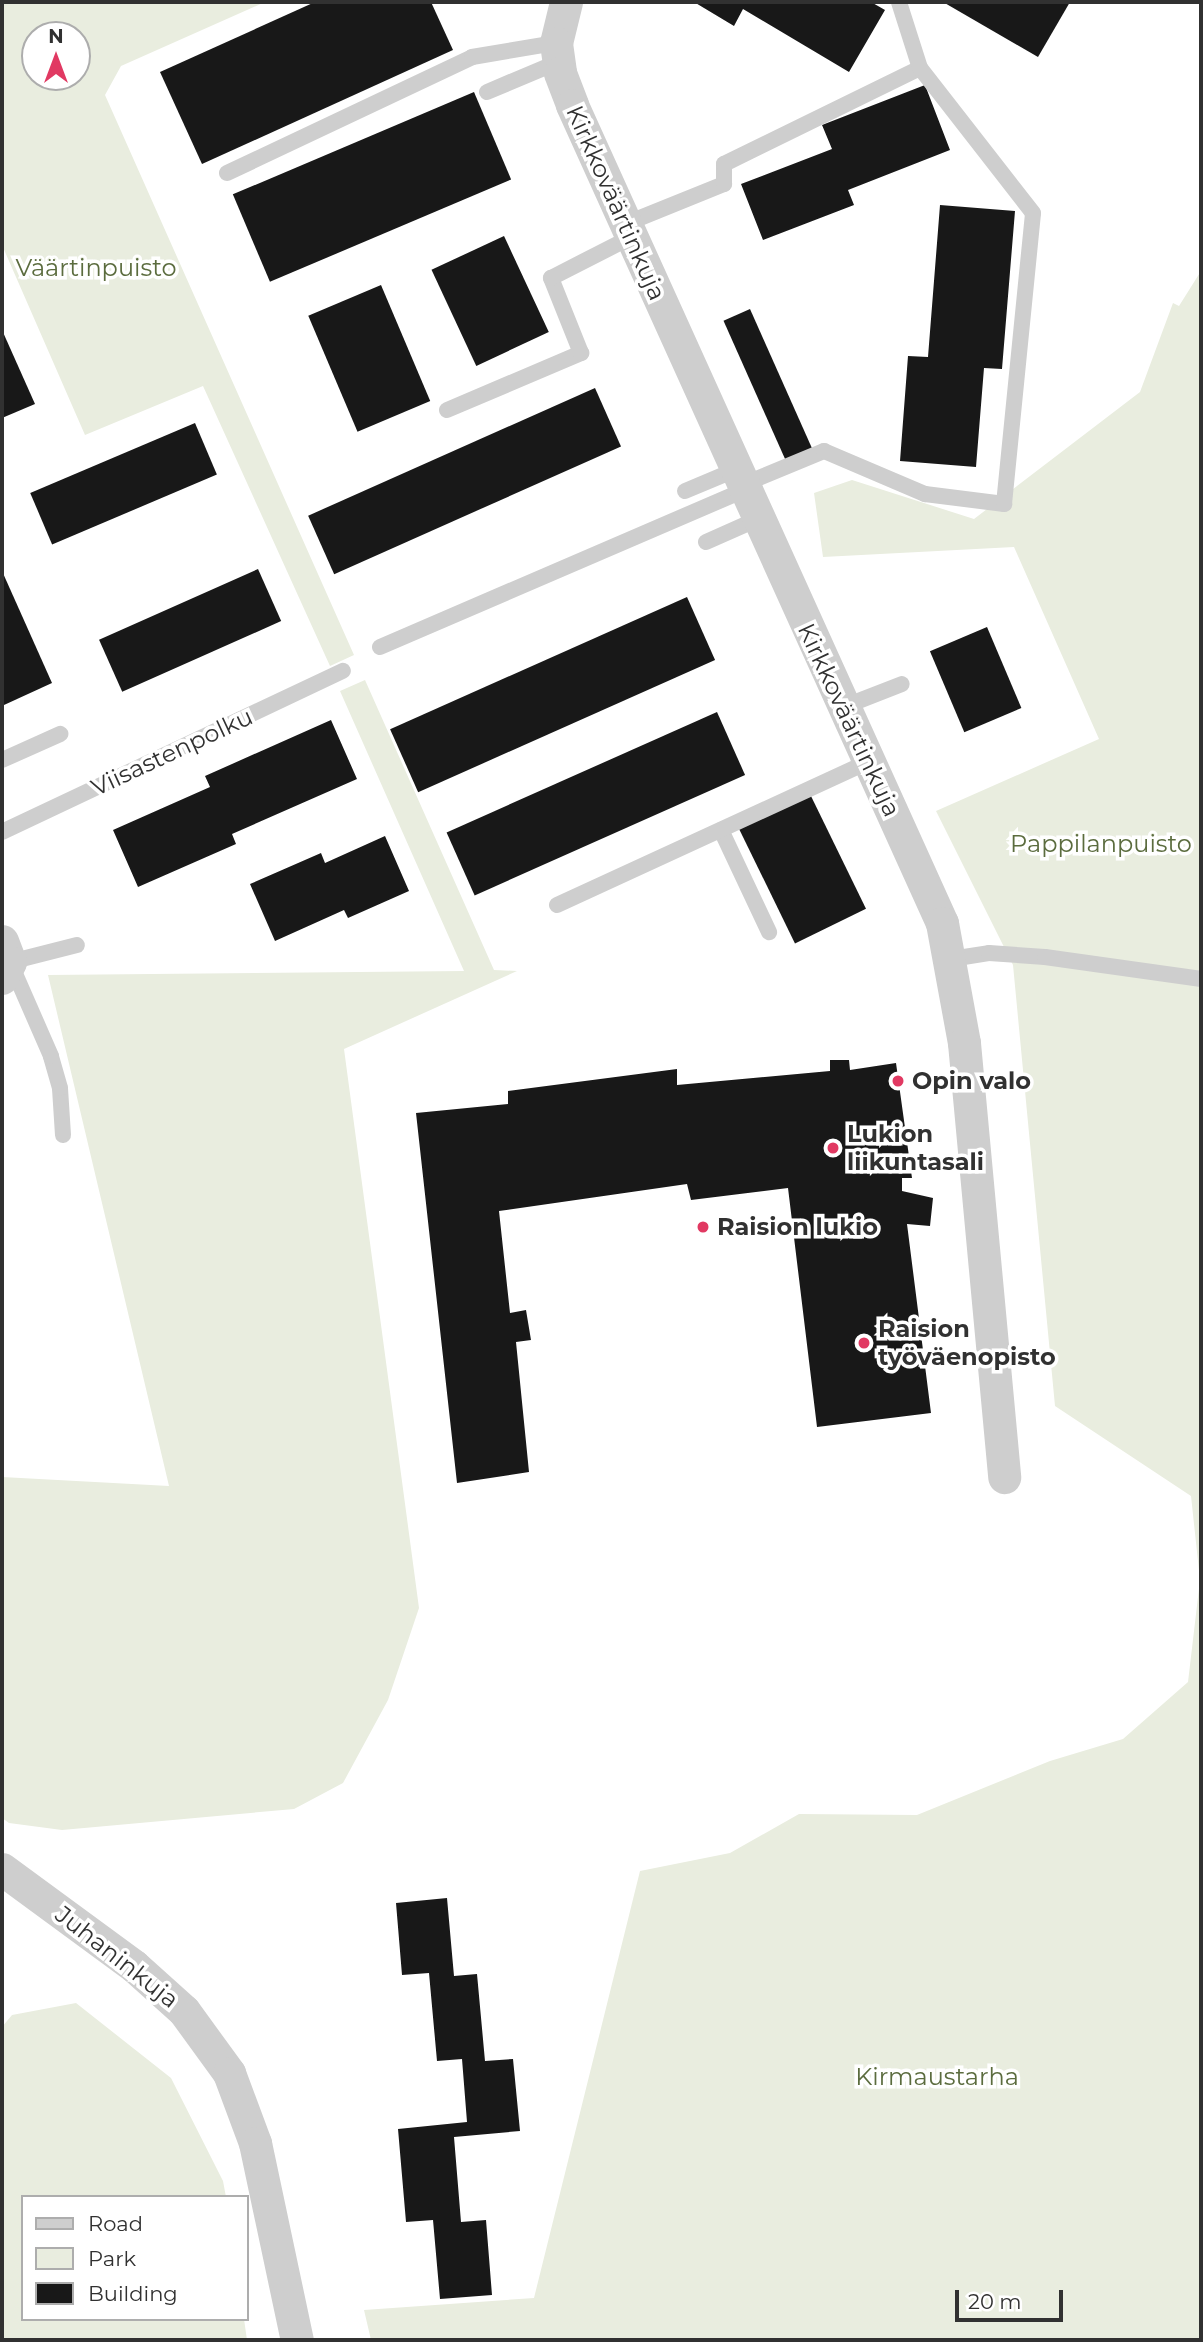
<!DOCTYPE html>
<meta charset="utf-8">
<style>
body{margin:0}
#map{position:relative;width:1203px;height:2342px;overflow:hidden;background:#fff;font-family:Montserrat,sans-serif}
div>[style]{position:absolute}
.green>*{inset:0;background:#e9eddf}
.building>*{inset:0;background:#181818;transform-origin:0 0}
.lane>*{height:16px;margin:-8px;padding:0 8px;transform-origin:8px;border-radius:8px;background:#cecece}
.street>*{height:33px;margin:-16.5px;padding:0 16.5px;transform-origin:16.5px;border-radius:16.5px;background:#cecece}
.dots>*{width:19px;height:19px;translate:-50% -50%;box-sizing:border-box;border:4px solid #fff;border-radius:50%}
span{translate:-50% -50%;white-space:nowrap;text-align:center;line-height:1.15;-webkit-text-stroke:7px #fff;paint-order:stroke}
.street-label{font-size:24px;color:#313131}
.park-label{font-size:24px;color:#5b6c3e}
.poi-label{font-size:24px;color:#313131;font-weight:700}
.left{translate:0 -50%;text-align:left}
.frame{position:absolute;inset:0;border:4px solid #313131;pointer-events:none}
.legend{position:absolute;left:21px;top:2195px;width:228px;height:126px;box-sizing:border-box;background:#fff;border:2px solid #adadad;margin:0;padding:9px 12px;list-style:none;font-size:21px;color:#313131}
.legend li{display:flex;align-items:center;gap:14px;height:35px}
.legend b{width:35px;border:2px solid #adadad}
.north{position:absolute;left:21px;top:21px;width:70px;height:70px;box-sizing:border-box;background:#fff;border:2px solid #adadad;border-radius:50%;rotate:0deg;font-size:19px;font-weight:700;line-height:28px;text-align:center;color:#313131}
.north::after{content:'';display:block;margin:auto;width:24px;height:32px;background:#e13962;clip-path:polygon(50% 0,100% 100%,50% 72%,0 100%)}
.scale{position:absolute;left:955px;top:2290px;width:108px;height:32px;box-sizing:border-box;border:4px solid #313131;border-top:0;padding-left:9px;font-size:21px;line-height:24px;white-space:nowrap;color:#313131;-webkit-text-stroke:5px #fff;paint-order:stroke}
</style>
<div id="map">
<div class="green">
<i style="clip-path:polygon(evenodd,2px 2px,265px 2px,121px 66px,105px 95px,354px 655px,330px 666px,203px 386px,85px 435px,2px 245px,2px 2px,77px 35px,77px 77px,35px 77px,35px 35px,77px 35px)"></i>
<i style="clip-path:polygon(1201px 271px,1201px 2340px,371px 2340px,364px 2310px,534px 2298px,640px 1871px,730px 1853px,799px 1814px,917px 1815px,1050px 1761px,1123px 1739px,1188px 1682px,1200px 1580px,1191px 1496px,1055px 1406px,1013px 965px,936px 811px,1099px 739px,1014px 547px,823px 557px,814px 493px,852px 480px,974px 519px,1140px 392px,1173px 303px,1179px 306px)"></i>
<i style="clip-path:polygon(365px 680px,494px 970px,517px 971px,344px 1049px,419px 1608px,388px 1700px,343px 1783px,294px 1809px,62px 1830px,9px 1823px,2px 1818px,2px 1477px,169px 1486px,48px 975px,464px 971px,340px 691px)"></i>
<i style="clip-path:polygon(76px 2003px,171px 2078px,223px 2181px,226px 2197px,23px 2197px,23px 2319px,244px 2319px,247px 2340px,2px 2340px,2px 2027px,12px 2015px)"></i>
</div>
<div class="building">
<i style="clip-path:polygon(315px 2px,431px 2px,453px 50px,202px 164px,160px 72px)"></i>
<i style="clip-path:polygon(694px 2px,871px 2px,885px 10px,849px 72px,743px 9px,734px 26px)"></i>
<i style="clip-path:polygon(943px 2px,1070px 2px,1038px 57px)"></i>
<i style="clip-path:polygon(925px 85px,950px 150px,848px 190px,854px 205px,763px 240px,741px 184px,832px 149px,822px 125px)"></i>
<i style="left:474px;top:92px;width:95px;height:262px;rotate:67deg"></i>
<i style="clip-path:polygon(940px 205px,1015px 211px,1002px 369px,984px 368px,976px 467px,900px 461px,908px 356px,928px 357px)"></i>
<i style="left:504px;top:236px;width:106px;height:80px;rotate:65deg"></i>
<i style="left:381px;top:285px;width:126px;height:79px;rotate:67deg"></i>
<i style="left:750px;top:309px;width:156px;height:29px;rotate:66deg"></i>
<i style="clip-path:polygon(2px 330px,35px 404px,2px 418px)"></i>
<i style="left:595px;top:388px;width:64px;height:314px;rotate:66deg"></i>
<i style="left:195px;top:423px;width:56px;height:179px;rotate:67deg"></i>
<i style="left:258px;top:569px;width:57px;height:174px;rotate:66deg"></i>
<i style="clip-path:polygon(2px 571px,52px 683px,4px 705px,2px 700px)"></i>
<i style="left:687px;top:597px;width:69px;height:325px;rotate:66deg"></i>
<i style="left:987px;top:627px;width:88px;height:62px;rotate:67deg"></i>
<i style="left:717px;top:712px;width:69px;height:296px;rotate:66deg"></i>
<i style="clip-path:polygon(331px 720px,357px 779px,232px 834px,236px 844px,138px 887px,113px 830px,210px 787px,205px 776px)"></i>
<i style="left:809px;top:792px;width:130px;height:79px;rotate:64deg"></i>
<i style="clip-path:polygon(385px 836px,409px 891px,348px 918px,344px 910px,275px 941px,250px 884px,321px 853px,325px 863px)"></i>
<i style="clip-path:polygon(830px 1060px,849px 1060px,850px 1070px,896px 1063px,912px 1178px,902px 1178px,902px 1191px,933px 1198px,930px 1226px,907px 1224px,931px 1413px,817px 1427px,788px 1188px,691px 1200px,687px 1184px,499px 1211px,510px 1313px,526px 1310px,531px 1340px,516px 1342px,529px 1472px,457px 1483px,416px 1113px,508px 1104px,508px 1091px,677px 1069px,677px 1085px,830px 1071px)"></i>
<i style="clip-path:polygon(447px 1898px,454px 1976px,477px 1974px,485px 2061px,513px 2059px,520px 2131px,454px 2137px,461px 2222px,486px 2220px,492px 2295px,440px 2299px,433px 2220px,406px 2222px,398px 2129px,467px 2122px,462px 2059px,437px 2061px,429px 1973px,402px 1975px,396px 1903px)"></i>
</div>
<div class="lane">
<i style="left:487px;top:92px;width:77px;rotate:-22.9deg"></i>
<i style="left:227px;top:173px;width:271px;rotate:-25.3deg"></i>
<i style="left:472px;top:57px;width:85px;rotate:-9.5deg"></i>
<i style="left:625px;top:224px;width:107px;rotate:-22deg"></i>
<i style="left:724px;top:184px;width:20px;rotate:-90deg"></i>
<i style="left:724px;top:164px;width:218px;rotate:-26.1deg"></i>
<i style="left:447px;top:410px;width:146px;rotate:-23deg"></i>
<i style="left:581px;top:353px;width:81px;rotate:-111.8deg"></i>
<i style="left:551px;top:278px;width:90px;rotate:-27.1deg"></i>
<i style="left:742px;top:485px;width:89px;rotate:-22.5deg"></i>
<i style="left:824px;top:451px;width:110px;rotate:23.1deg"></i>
<i style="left:925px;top:494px;width:80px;rotate:7.2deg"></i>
<i style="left:1004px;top:504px;width:292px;rotate:-84.3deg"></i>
<i style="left:1033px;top:213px;width:184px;rotate:-127.9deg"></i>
<i style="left:920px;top:68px;width:69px;rotate:-107.7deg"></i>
<i style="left:685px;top:491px;width:54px;rotate:-22.8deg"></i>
<i style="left:706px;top:542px;width:57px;rotate:-23.9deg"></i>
<i style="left:380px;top:647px;width:396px;rotate:-23.3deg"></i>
<i style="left:843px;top:707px;width:63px;rotate:-21.3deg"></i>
<i style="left:2px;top:760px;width:64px;rotate:-24.1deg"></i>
<i style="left:721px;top:830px;width:113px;rotate:64.8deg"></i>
<i style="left:2px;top:832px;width:377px;rotate:-25.3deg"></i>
<i style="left:557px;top:905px;width:342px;rotate:-24.7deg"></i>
<i style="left:951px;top:959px;width:38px;rotate:-9deg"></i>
<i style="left:989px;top:953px;width:56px;rotate:4.1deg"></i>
<i style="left:1045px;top:957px;width:158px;rotate:8deg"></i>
<i style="left:63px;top:1135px;width:47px;rotate:-93.7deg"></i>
<i style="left:60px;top:1088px;width:33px;rotate:-106deg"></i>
<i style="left:51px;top:1056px;width:103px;rotate:-113.6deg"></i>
<i style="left:10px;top:962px;width:69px;rotate:-14.2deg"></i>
</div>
<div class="street">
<i style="left:566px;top:2px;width:42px;rotate:103.7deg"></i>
<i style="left:556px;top:43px;width:30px;rotate:82deg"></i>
<i style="left:560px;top:73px;width:34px;rotate:69deg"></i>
<i style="left:572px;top:105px;width:898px;rotate:65.66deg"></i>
<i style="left:942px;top:923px;width:122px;rotate:79.6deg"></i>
<i style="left:964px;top:1043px;width:436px;rotate:84.7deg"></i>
<i style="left:2px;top:941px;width:22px;rotate:69deg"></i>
<i style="left:10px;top:962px;width:18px;rotate:117deg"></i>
<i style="left:2px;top:1869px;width:164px;rotate:36.3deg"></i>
<i style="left:134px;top:1966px;width:67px;rotate:42deg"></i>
<i style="left:184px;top:2011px;width:77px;rotate:54deg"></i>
<i style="left:229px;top:2073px;width:75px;rotate:69.6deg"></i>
<i style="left:255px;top:2143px;width:201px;rotate:78deg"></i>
</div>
<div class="dots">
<i style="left:898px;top:1081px;background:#e13962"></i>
<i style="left:833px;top:1148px;background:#e13962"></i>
<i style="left:703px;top:1227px;background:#e13962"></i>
<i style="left:864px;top:1343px;background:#e13962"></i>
</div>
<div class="street-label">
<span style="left:616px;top:203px;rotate:66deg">Kirkkoväärtinkuja</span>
<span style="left:849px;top:720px;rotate:65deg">Kirkkoväärtinkuja</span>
<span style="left:172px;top:752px;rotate:-25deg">Viisastenpolku</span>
<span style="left:117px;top:1957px;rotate:38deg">Juhaninkuja</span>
</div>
<div class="park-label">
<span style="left:96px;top:268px">Väärtinpuisto</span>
<span style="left:1101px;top:844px">Pappilanpuisto</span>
<span style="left:937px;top:2077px">Kirmaustarha</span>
</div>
<div class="poi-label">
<span class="left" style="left:912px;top:1081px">Opin valo</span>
<span class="left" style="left:847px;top:1148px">Lukion<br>liikuntasali</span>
<span class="left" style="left:717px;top:1227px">Raision lukio</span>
<span class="left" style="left:878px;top:1343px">Raision<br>työväenopisto</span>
</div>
<div class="frame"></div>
<ul class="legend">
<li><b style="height:9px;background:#cecece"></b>Road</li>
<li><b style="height:19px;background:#e9eddf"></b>Park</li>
<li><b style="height:19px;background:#181818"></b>Building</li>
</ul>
<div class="north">N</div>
<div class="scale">20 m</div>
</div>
